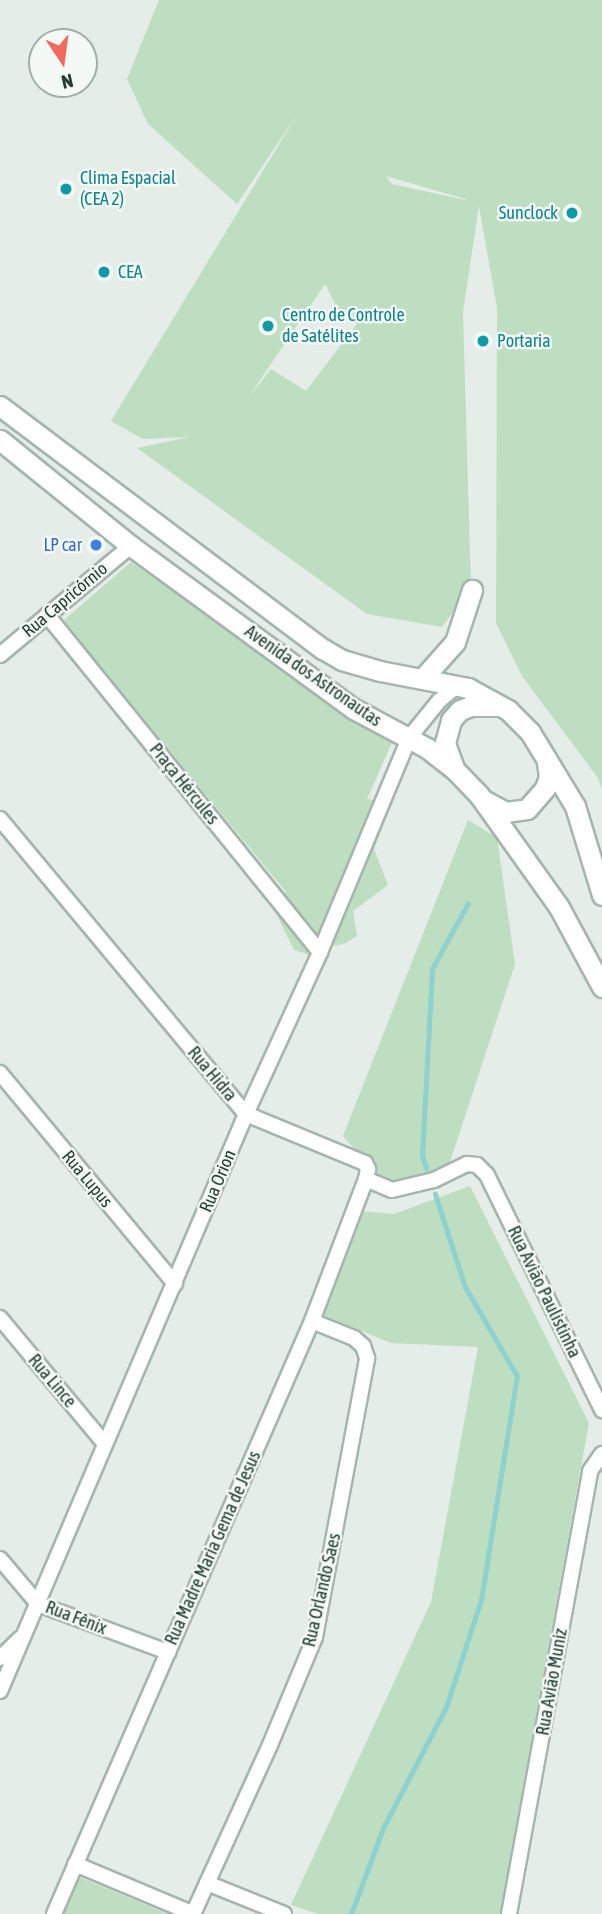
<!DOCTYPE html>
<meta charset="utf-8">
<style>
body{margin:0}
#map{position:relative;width:602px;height:1914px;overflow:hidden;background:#e4ede7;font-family:"Asap Condensed",sans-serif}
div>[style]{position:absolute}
.green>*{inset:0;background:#bddec0}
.stream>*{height:5px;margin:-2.5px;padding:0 2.5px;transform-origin:2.5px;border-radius:2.5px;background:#8dd1d0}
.roads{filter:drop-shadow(2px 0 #a6b5ad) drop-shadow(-2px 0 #a6b5ad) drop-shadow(0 2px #a6b5ad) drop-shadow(0 -2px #a6b5ad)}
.street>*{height:14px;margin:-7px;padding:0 7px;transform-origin:7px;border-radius:7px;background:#fff}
.secondary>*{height:19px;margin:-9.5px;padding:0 9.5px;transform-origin:9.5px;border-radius:9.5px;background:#fff}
.dots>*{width:19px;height:19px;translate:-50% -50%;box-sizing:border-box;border:4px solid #f4f9f6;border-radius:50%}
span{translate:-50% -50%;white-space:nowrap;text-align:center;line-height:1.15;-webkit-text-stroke:5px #f4f9f6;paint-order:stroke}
.culture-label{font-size:18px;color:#0d838f}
.left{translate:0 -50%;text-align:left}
.right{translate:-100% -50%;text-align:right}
.shop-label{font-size:18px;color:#366cbe}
.street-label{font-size:18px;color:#233f32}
.north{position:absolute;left:28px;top:28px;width:70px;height:70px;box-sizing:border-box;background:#f4f9f6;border:2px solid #a0afa8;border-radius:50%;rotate:167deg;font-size:19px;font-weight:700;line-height:28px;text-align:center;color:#233f32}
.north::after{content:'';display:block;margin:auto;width:24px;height:32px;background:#f0695f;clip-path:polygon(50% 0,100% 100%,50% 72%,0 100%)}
</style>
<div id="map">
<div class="green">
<i style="clip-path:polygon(evenodd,159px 0,602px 0,602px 790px,598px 778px,522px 676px,496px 623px,497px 308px,479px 206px,463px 312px,471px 588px,442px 627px,367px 614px,137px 448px,190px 437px,143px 439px,111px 421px,298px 113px,237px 204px,148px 124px,127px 79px,159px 0,386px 176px,465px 199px,465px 200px,392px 184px,386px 176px,159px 0,325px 284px,342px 317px,357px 324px,306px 391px,271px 369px,248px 398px,325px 284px)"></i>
<i style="clip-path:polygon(131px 562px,374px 731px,393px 740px,367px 799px,392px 803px,374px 849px,388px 885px,353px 911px,357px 936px,344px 944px,327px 947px,316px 957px,294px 950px,274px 909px,286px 892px,63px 621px)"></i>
<i style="clip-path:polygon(468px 820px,497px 838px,515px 964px,448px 1168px,384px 1183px,343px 1136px)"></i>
<i style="clip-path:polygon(470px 1186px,589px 1423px,500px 1914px,318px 1914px,291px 1905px,431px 1602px,478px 1347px,391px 1343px,321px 1314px,360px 1211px,394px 1214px)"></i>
<i style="clip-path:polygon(79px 1877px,168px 1914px,63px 1914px)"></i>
</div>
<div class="stream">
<i style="left:426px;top:1168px;width:14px;rotate:-107deg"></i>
<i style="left:422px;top:1155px;width:186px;rotate:-86.9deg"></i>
<i style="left:432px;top:969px;width:75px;rotate:-61.4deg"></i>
<i style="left:351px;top:1914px;width:92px;rotate:-69.6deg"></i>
<i style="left:383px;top:1828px;width:136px;rotate:-62.5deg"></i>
<i style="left:446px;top:1707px;width:113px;rotate:-71.9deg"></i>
<i style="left:481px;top:1600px;width:227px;rotate:-80.9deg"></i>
<i style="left:517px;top:1376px;width:103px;rotate:-120.3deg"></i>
<i style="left:465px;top:1287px;width:98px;rotate:-107.9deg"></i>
</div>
<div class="roads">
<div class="street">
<i style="left:47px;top:615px;width:434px;rotate:51deg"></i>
<i style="left:0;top:655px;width:170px;rotate:-39.8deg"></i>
<i style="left:0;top:819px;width:384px;rotate:50.2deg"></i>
<i style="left:246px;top:1114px;width:129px;rotate:22.4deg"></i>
<i style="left:365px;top:1163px;width:7px;rotate:63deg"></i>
<i style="left:368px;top:1169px;width:10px;rotate:101deg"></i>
<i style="left:366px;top:1179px;width:28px;rotate:23deg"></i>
<i style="left:392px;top:1190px;width:43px;rotate:-13.4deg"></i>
<i style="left:434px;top:1180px;width:37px;rotate:-26deg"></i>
<i style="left:467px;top:1164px;width:10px;rotate:6deg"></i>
<i style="left:477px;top:1165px;width:14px;rotate:45deg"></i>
<i style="left:487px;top:1175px;width:262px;rotate:63.9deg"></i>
<i style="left:0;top:1073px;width:274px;rotate:50.3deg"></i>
<i style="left:0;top:1318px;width:163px;rotate:50.2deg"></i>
<i style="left:0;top:1559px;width:59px;rotate:49.8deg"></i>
<i style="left:38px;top:1604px;width:139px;rotate:20.3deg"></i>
<i style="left:0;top:1658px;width:28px;rotate:-44deg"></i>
<i style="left:0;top:1691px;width:627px;rotate:-66.91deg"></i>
<i style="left:246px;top:1114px;width:178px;rotate:-65.4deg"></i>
<i style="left:320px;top:952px;width:232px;rotate:-67.4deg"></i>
<i style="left:409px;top:738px;width:48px;rotate:-51deg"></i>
<i style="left:439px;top:701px;width:23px;rotate:-40deg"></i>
<i style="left:75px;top:1864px;width:129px;rotate:22.8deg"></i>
<i style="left:207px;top:1883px;width:83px;rotate:21.9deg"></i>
<i style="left:54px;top:1914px;width:647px;rotate:-66.49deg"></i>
<i style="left:312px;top:1321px;width:152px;rotate:-69.2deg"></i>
<i style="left:193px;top:1914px;width:186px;rotate:-65.5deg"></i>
<i style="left:270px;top:1745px;width:117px;rotate:-67.4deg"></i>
<i style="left:315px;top:1637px;width:284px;rotate:-79.4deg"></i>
<i style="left:367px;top:1358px;width:13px;rotate:-108deg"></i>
<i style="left:363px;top:1346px;width:12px;rotate:-138deg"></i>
<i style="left:354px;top:1338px;width:45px;rotate:-158deg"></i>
<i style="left:509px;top:1914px;width:450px;rotate:-79.6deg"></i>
<i style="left:590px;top:1471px;width:21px;rotate:-55deg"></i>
</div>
<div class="secondary">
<i style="left:0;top:406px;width:404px;rotate:37deg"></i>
<i style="left:323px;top:649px;width:22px;rotate:30deg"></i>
<i style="left:342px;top:660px;width:40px;rotate:16deg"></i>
<i style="left:380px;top:671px;width:90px;rotate:10.9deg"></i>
<i style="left:468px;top:688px;width:46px;rotate:28.8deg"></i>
<i style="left:508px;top:710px;width:31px;rotate:45deg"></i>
<i style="left:530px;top:732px;width:87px;rotate:58.7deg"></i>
<i style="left:575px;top:806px;width:93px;rotate:73.1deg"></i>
<i style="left:0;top:440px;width:169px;rotate:39deg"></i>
<i style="left:131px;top:546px;width:276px;rotate:36.2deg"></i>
<i style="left:354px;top:709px;width:83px;rotate:28.1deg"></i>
<i style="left:427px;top:748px;width:34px;rotate:38deg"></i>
<i style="left:454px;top:769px;width:36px;rotate:46deg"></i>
<i style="left:479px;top:795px;width:138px;rotate:54.5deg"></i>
<i style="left:559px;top:907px;width:91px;rotate:61.7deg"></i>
<i style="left:423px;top:678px;width:48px;rotate:-48.4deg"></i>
<i style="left:455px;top:642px;width:55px;rotate:-71.9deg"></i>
<i style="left:454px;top:768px;width:27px;rotate:-110deg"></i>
<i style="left:445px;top:743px;width:24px;rotate:-75deg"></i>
<i style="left:451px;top:720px;width:13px;rotate:-48deg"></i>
<i style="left:460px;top:710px;width:12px;rotate:-20deg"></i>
<i style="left:471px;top:706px;width:26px"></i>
<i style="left:485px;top:801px;width:24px;rotate:28deg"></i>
<i style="left:506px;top:812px;width:21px;rotate:-8deg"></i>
<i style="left:527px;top:809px;width:28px;rotate:-49deg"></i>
<i style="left:545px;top:788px;width:12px;rotate:-70deg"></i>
<i style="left:549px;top:777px;width:14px;rotate:-98deg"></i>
</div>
</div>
<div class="dots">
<i style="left:66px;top:189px;background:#0f9aa8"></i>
<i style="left:572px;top:213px;background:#0f9aa8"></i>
<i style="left:104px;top:272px;background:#0f9aa8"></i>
<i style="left:268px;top:326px;background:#0f9aa8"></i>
<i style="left:483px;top:341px;background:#0f9aa8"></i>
<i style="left:96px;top:545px;background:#3f7fe0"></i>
</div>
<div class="culture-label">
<span class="left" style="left:80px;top:189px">Clima Espacial<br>(CEA 2)</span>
<span class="right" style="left:558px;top:213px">Sunclock</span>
<span class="left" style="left:118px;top:272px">CEA</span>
<span class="left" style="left:282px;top:326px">Centro de Controle<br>de Satélites</span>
<span class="left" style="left:497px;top:341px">Portaria</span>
</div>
<div class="shop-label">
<span class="right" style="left:82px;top:545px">LP car</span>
</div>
<div class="street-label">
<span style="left:65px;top:600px;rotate:-40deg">Rua Capricórnio</span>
<span style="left:313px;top:676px;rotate:35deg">Avenida dos Astronautas</span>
<span style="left:184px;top:784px;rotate:51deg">Praça Hércules</span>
<span style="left:212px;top:1074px;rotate:50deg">Rua Hidra</span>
<span style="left:87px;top:1179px;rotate:50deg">Rua Lupus</span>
<span style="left:218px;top:1181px;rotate:-67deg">Rua Orion</span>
<span style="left:544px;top:1292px;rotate:64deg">Rua Avião Paulistinha</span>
<span style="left:52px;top:1381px;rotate:50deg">Rua Lince</span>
<span style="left:213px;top:1548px;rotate:-66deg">Rua Madre Maria Gema de Jesus</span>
<span style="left:322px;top:1590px;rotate:-77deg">Rua Orlando Saes</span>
<span style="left:76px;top:1618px;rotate:21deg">Rua Fênix</span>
<span style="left:552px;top:1682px;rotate:-80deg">Rua Avião Muniz</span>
</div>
<div class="north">N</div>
</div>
